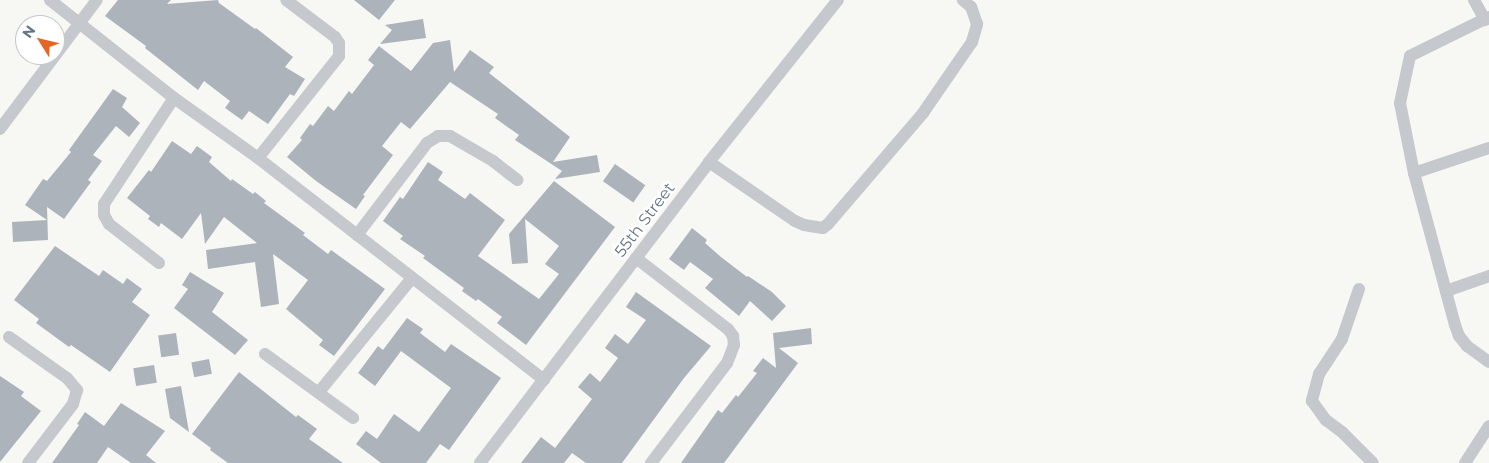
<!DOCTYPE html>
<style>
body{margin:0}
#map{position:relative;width:1489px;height:463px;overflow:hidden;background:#f7f7f4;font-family:Montserrat,sans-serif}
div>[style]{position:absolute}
.building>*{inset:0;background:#acb3ba;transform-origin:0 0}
.street>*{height:12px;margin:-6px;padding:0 6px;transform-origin:6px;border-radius:6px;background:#c5c8cc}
span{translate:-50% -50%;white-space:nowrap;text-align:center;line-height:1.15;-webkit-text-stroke:5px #fff;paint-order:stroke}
.street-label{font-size:16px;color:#667586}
.north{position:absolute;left:15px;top:15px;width:50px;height:50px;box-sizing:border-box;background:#fff;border:1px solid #c2c8cf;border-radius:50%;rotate:306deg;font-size:14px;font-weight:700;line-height:20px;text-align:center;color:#667586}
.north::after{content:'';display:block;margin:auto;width:18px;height:22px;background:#e56526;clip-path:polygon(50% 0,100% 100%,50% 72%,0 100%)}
</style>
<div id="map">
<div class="building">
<i style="clip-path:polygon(118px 0,171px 0,167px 4px,218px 0,219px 3px,255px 29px,256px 28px,293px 57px,285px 67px,305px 79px,294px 96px,290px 94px,268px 124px,249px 111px,242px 120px,225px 108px,230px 101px,204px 81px,198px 90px,145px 48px,146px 46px,105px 16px)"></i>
<i style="clip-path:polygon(354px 0,395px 0,379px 20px)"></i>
<i style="clip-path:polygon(423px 19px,426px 38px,380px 44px,392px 30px,385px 25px)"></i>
<i style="clip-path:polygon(450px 40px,454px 72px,470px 50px,494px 67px,489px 73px,570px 137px,553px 162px,597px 155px,600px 172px,555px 179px,562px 171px,515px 140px,519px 135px,495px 118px,498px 114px,450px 82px,410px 129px,401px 122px,382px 146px,393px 155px,363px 195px,365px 196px,356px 209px,316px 181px,287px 157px,302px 140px,300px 138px,310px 124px,313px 126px,328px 106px,334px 111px,349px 91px,352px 94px,374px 65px,368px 60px,379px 46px,411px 71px,433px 43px)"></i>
<i style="clip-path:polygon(113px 89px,127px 98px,122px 107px,140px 123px,129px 137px,116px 126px,93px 155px,102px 161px,88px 180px,91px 182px,64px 219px,47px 207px,48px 240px,13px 242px,12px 222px,47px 220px,25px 205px,43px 179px,47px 181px,71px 152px,69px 150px)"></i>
<i style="clip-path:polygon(172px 141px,191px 154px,197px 146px,212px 157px,209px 162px,231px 181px,232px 179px,253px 194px,255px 192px,266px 201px,264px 203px,305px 233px,303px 235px,328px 254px,331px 250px,385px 289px,334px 356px,319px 345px,323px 340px,286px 309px,308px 280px,273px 254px,279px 304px,261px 307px,255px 262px,208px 269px,206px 250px,257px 243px,224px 217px,205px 244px,201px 213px,182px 239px,161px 223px,159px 227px,148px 219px,150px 216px,127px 198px,149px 170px,151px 172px)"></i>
<i style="clip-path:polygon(428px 162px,443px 172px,438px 180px,465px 199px,470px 193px,505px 220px,478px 256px,539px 299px,559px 274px,545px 264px,559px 246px,525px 219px,528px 263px,512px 264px,509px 234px,554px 181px,615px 227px,526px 345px,497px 323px,502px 317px,478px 299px,476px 301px,462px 291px,464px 288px,423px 258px,425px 256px,400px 239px,403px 236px,383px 221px,400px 197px,403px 199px)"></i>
<i style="left:615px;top:164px;width:37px;height:21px;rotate:35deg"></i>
<i style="clip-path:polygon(692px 228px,707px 240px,705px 243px,721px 257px,747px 277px,748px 276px,772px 292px,786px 306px,772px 321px,750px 301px,739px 316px,705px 288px,713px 279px,690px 262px,684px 270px,669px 259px)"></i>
<i style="clip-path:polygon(55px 246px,99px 276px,103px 270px,123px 284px,127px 278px,142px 289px,132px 302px,150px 315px,110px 372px,71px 345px,69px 347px,36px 323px,39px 319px,14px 300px)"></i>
<i style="clip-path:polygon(190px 272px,224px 293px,212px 312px,248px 340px,235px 355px,174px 308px,188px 289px,182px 285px)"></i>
<i style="clip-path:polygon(636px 292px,711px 346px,684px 378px,622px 463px,586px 463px,572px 453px,564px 463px,521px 463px,541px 437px,555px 448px,592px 399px,578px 387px,590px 373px,600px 382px,618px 358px,605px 348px,615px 334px,628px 344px,646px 320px,626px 307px)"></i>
<i style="clip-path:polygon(407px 318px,423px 329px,420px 333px,445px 352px,451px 344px,501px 378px,449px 450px,440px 444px,426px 463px,381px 463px,356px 444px,366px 431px,377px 439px,394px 414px,419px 432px,451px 388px,401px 351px,375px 386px,358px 373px,378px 346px,383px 350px)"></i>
<i style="clip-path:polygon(811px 328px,812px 344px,779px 348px,798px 363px,724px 463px,681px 463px,718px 410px,722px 413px,736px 395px,738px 397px,757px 373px,753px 371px,763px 358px,776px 368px,773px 333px)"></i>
<i style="left:176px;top:333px;width:22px;height:18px;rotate:82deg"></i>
<i style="left:209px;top:359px;width:15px;height:18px;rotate:79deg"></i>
<i style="left:154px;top:365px;width:18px;height:21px;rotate:81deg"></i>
<i style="clip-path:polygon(239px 372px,296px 417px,298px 415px,317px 429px,309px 439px,343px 463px,228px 463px,210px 450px,211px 448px,192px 434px)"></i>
<i style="clip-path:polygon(0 376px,24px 392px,21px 396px,41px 411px,0 462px)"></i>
<i style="clip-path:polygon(181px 386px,189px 432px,170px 418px,165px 389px)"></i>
<i style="clip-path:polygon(121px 403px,165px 431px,146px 455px,156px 463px,131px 463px,108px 447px,97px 463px,52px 463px,79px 425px,77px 424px,85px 412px,104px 426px)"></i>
</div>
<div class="street">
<i style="left:50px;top:0;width:158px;rotate:38.3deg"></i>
<i style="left:174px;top:98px;width:103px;rotate:35.5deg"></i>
<i style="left:258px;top:158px;width:362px;rotate:37.8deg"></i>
<i style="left:1474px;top:0;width:23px;rotate:61deg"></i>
<i style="left:1489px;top:17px;width:88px;rotate:153.7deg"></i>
<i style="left:1410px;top:56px;width:48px;rotate:102deg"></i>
<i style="left:1400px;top:103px;width:71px;rotate:78.7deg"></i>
<i style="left:1414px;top:173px;width:157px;rotate:74.9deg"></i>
<i style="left:1455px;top:325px;width:12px;rotate:70deg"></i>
<i style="left:1459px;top:336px;width:13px;rotate:51deg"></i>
<i style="left:1467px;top:346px;width:27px;rotate:36deg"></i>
<i style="left:0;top:129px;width:161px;rotate:-53.1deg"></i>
<i style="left:258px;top:158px;width:130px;rotate:-51.5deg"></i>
<i style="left:339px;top:56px;width:13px;rotate:-90deg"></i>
<i style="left:339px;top:43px;width:7px;rotate:-124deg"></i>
<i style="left:335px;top:37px;width:61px;rotate:-142.9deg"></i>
<i style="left:709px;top:162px;width:104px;rotate:34.5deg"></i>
<i style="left:795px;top:221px;width:10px;rotate:24deg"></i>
<i style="left:804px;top:225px;width:19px;rotate:9deg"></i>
<i style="left:823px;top:228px;width:6px;rotate:-39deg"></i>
<i style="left:828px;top:224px;width:146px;rotate:-49.4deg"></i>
<i style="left:923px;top:113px;width:86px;rotate:-55.4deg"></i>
<i style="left:972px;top:42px;width:19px;rotate:-74deg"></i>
<i style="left:977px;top:24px;width:18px;rotate:-109deg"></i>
<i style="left:971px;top:7px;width:11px;rotate:-139deg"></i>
<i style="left:1414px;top:173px;width:79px;rotate:-18.4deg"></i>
<i style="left:357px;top:235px;width:116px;rotate:-52.7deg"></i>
<i style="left:427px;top:143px;width:13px;rotate:-32deg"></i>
<i style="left:438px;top:136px;width:12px"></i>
<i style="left:450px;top:136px;width:50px;rotate:30.2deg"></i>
<i style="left:493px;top:161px;width:31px;rotate:38deg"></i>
<i style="left:636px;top:258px;width:116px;rotate:37.7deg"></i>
<i style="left:728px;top:329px;width:9px;rotate:54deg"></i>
<i style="left:733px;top:336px;width:9px;rotate:84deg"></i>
<i style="left:734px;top:345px;width:19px;rotate:111deg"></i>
<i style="left:727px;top:363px;width:126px;rotate:127.2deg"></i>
<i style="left:159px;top:263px;width:63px;rotate:-142deg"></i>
<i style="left:109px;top:224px;width:10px;rotate:-119deg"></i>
<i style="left:104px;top:215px;width:11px;rotate:-90deg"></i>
<i style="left:104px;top:204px;width:127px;rotate:-56.6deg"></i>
<i style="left:1359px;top:289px;width:53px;rotate:108.8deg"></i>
<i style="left:1342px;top:339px;width:42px;rotate:123.3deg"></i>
<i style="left:1319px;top:374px;width:28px;rotate:105deg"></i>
<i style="left:1312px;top:401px;width:24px;rotate:54deg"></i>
<i style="left:1326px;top:420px;width:21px;rotate:37deg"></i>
<i style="left:1343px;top:433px;width:42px;rotate:45deg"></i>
<i style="left:1446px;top:291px;width:46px;rotate:-19.2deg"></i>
<i style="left:9px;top:337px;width:71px;rotate:35.3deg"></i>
<i style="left:67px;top:378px;width:16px;rotate:50deg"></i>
<i style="left:77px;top:390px;width:15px;rotate:106deg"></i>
<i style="left:73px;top:404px;width:74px;rotate:127.3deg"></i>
<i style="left:265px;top:354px;width:109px;rotate:36deg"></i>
<i style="left:319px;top:392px;width:147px;rotate:-50.8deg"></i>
<i style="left:480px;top:463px;width:378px;rotate:-52.7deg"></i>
<i style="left:709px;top:162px;width:207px;rotate:-51.5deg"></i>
<i style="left:1465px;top:463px;width:44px;rotate:-57deg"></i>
</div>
<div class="street-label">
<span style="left:645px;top:220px;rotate:-53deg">55th Street</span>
</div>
<div class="north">N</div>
</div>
